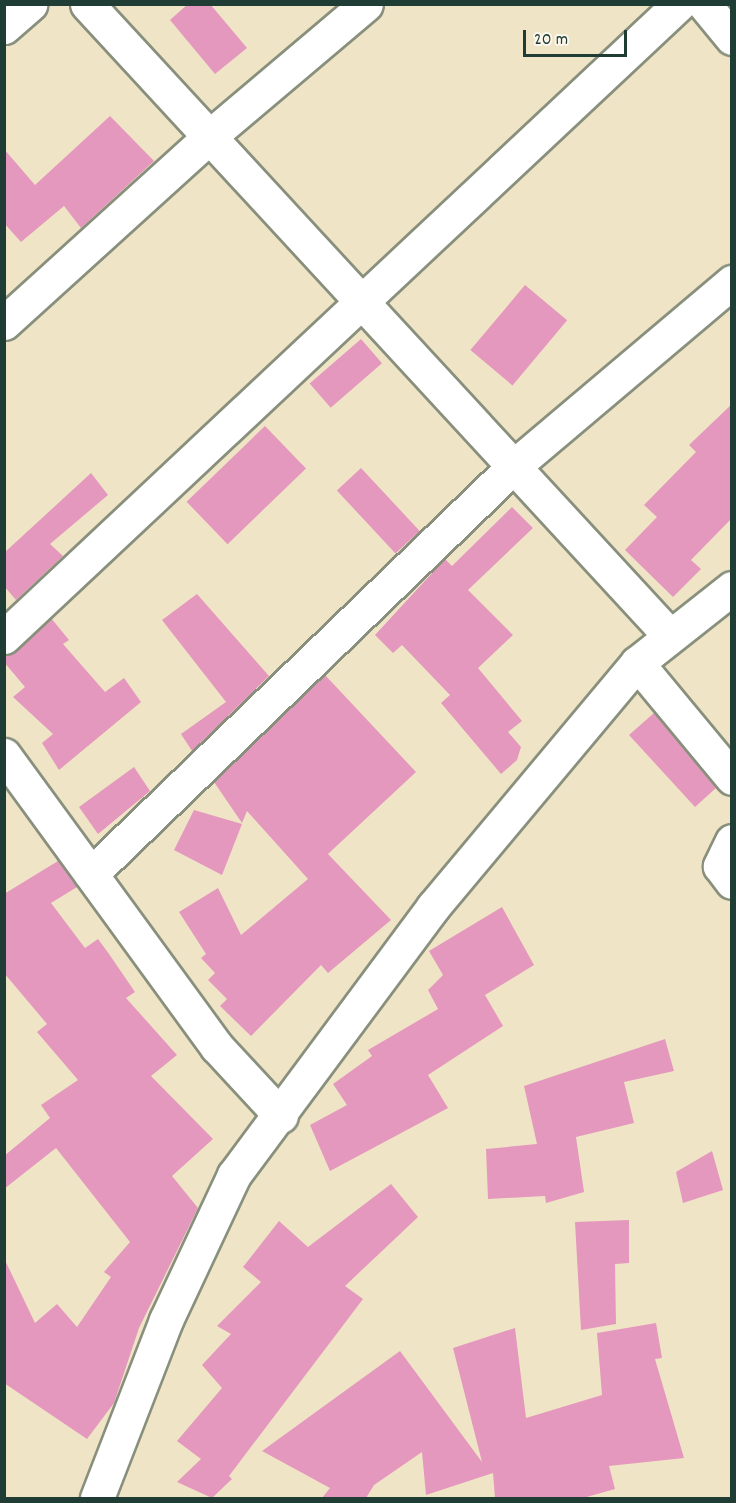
<!DOCTYPE html>
<style>
body{margin:0}
#map{position:relative;width:736px;height:1503px;overflow:hidden;background:#f0e4c6;font-family:Dekko,sans-serif}
div>[style]{position:absolute}
.building>*{inset:0;background:#e498bd;transform-origin:0 0}
.roads{filter:drop-shadow(2px 0 #88907d) drop-shadow(-2px 0 #88907d) drop-shadow(0 2px #88907d) drop-shadow(0 -2px #88907d)}
.minor>*{height:33px;margin:-16.5px;padding:0 16.5px;transform-origin:16.5px;border-radius:16.5px;background:#fff}
span{translate:-50% -50%;white-space:nowrap;text-align:center;line-height:1.15;-webkit-text-stroke:4.5px #fbf7ec;paint-order:stroke}
.frame{position:absolute;inset:0;border:6px solid #1f3d34;pointer-events:none}
.scale{position:absolute;left:523px;top:30px;width:104px;height:27px;box-sizing:border-box;border:3px solid #1f3d34;border-top:0;padding-left:8px;font-size:18px;line-height:21px;white-space:nowrap;color:#1f3d34;-webkit-text-stroke:4px #fbf7ec;paint-order:stroke}
</style>
<div id="map">
<div class="building">
<i style="clip-path:polygon(188px 4px,210px 4px,247px 48px,215px 74px,170px 20px)"></i>
<i style="clip-path:polygon(110px 116px,154px 161px,81px 228px,64px 206px,21px 242px,4px 223px,4px 149px,35px 185px)"></i>
<i style="left:525px;top:285px;width:55px;height:85px;rotate:40deg"></i>
<i style="left:361px;top:339px;width:32px;height:68px;rotate:49deg"></i>
<i style="clip-path:polygon(732px 404px,732px 518px,691px 560px,701px 569px,673px 597px,625px 550px,657px 517px,644px 505px,696px 452px,689px 445px)"></i>
<i style="left:265px;top:426px;width:59px;height:109px;rotate:46deg"></i>
<i style="left:361px;top:468px;width:86px;height:33px;rotate:47deg"></i>
<i style="clip-path:polygon(91px 473px,108px 495px,50px 544px,63px 556px,16px 600px,4px 586px,4px 553px)"></i>
<i style="clip-path:polygon(512px 507px,533px 528px,468px 590px,513px 635px,478px 668px,522px 721px,508px 732px,521px 747px,517px 760px,501px 774px,441px 703px,450px 695px,402px 645px,393px 653px,375px 635px,445px 559px,452px 566px)"></i>
<i style="clip-path:polygon(197px 594px,269px 676px,192px 751px,181px 734px,226px 702px,162px 620px)"></i>
<i style="clip-path:polygon(51px 618px,69px 640px,63px 644px,105px 692px,124px 678px,141px 702px,59px 770px,42px 743px,53px 734px,13px 697px,25px 687px,4px 662px,4px 656px)"></i>
<i style="clip-path:polygon(325px 675px,416px 772px,328px 854px,391px 920px,328px 973px,321px 965px,251px 1036px,220px 1006px,227px 999px,208px 980px,215px 973px,201px 958px,206px 954px,179px 912px,218px 888px,241px 935px,308px 879px,247px 811px,242px 823px,214px 782px)"></i>
<i style="clip-path:polygon(654px 713px,716px 788px,695px 807px,629px 735px)"></i>
<i style="clip-path:polygon(134px 767px,150px 791px,98px 834px,79px 807px)"></i>
<i style="clip-path:polygon(194px 810px,242px 824px,222px 875px,174px 850px)"></i>
<i style="clip-path:polygon(58px 861px,77px 887px,51px 903px,85px 948px,98px 939px,109px 954px,135px 992px,126px 998px,177px 1055px,151px 1076px,213px 1139px,172px 1176px,198px 1208px,139px 1328px,114px 1403px,87px 1439px,4px 1383px,4px 1258px,35px 1323px,57px 1304px,77px 1327px,111px 1277px,104px 1272px,130px 1242px,56px 1148px,4px 1189px,4px 1156px,50px 1118px,41px 1105px,78px 1080px,37px 1032px,47px 1024px,4px 973px,4px 894px)"></i>
<i style="clip-path:polygon(502px 907px,534px 965px,485px 995px,503px 1026px,428px 1075px,448px 1108px,330px 1171px,310px 1125px,347px 1105px,333px 1084px,372px 1056px,368px 1050px,438px 1009px,428px 990px,443px 975px,429px 951px)"></i>
<i style="clip-path:polygon(665px 1039px,674px 1071px,624px 1082px,634px 1123px,576px 1137px,584px 1192px,546px 1203px,545px 1196px,488px 1199px,486px 1149px,537px 1144px,524px 1086px)"></i>
<i style="clip-path:polygon(712px 1151px,723px 1190px,683px 1203px,676px 1172px)"></i>
<i style="clip-path:polygon(391px 1184px,418px 1217px,345px 1286px,363px 1299px,229px 1476px,232px 1479px,212px 1498px,177px 1482px,201px 1459px,177px 1441px,222px 1388px,202px 1365px,231px 1334px,217px 1326px,261px 1282px,243px 1267px,279px 1221px,308px 1247px)"></i>
<i style="clip-path:polygon(629px 1220px,629px 1263px,615px 1264px,616px 1324px,581px 1330px,575px 1222px)"></i>
<i style="clip-path:polygon(656px 1323px,662px 1358px,655px 1359px,684px 1458px,609px 1466px,615px 1489px,583px 1498px,495px 1498px,493px 1473px,426px 1495px,422px 1452px,374px 1485px,366px 1498px,322px 1498px,330px 1488px,262px 1451px,400px 1351px,482px 1462px,453px 1348px,515px 1328px,526px 1418px,602px 1395px,597px 1333px)"></i>
</div>
<div class="roads">
<div class="minor">
<i style="left:87px;top:4px;width:860px;rotate:47.31deg"></i>
<i style="left:704px;top:4px;width:44px;rotate:50.5deg"></i>
<i style="left:4px;top:27px;width:35px;rotate:-41deg"></i>
<i style="left:4px;top:323px;width:278px;rotate:-42.2deg"></i>
<i style="left:210px;top:136px;width:204px;rotate:-40.2deg"></i>
<i style="left:4px;top:637px;width:925px;rotate:-43.16deg"></i>
<i style="left:637px;top:663px;width:149px;rotate:50.4deg"></i>
<i style="left:4px;top:755px;width:361px;rotate:53.9deg"></i>
<i style="left:217px;top:1047px;width:94px;rotate:47.2deg"></i>
<i style="left:732px;top:841px;width:28px;rotate:116deg"></i>
<i style="left:720px;top:866px;width:20px;rotate:53deg"></i>
<i style="left:91px;top:874px;width:586px;rotate:-43.96deg"></i>
<i style="left:513px;top:467px;width:287px;rotate:-40.2deg"></i>
<i style="left:97px;top:1498px;width:191px;rotate:-68.8deg"></i>
<i style="left:166px;top:1320px;width:160px;rotate:-64.9deg"></i>
<i style="left:234px;top:1175px;width:334px;rotate:-53.4deg"></i>
<i style="left:433px;top:907px;width:318px;rotate:-50.1deg"></i>
<i style="left:637px;top:663px;width:121px;rotate:-38.3deg"></i>
</div>
</div>
<div class="frame"></div>
<div class="scale">20 m</div>
</div>
